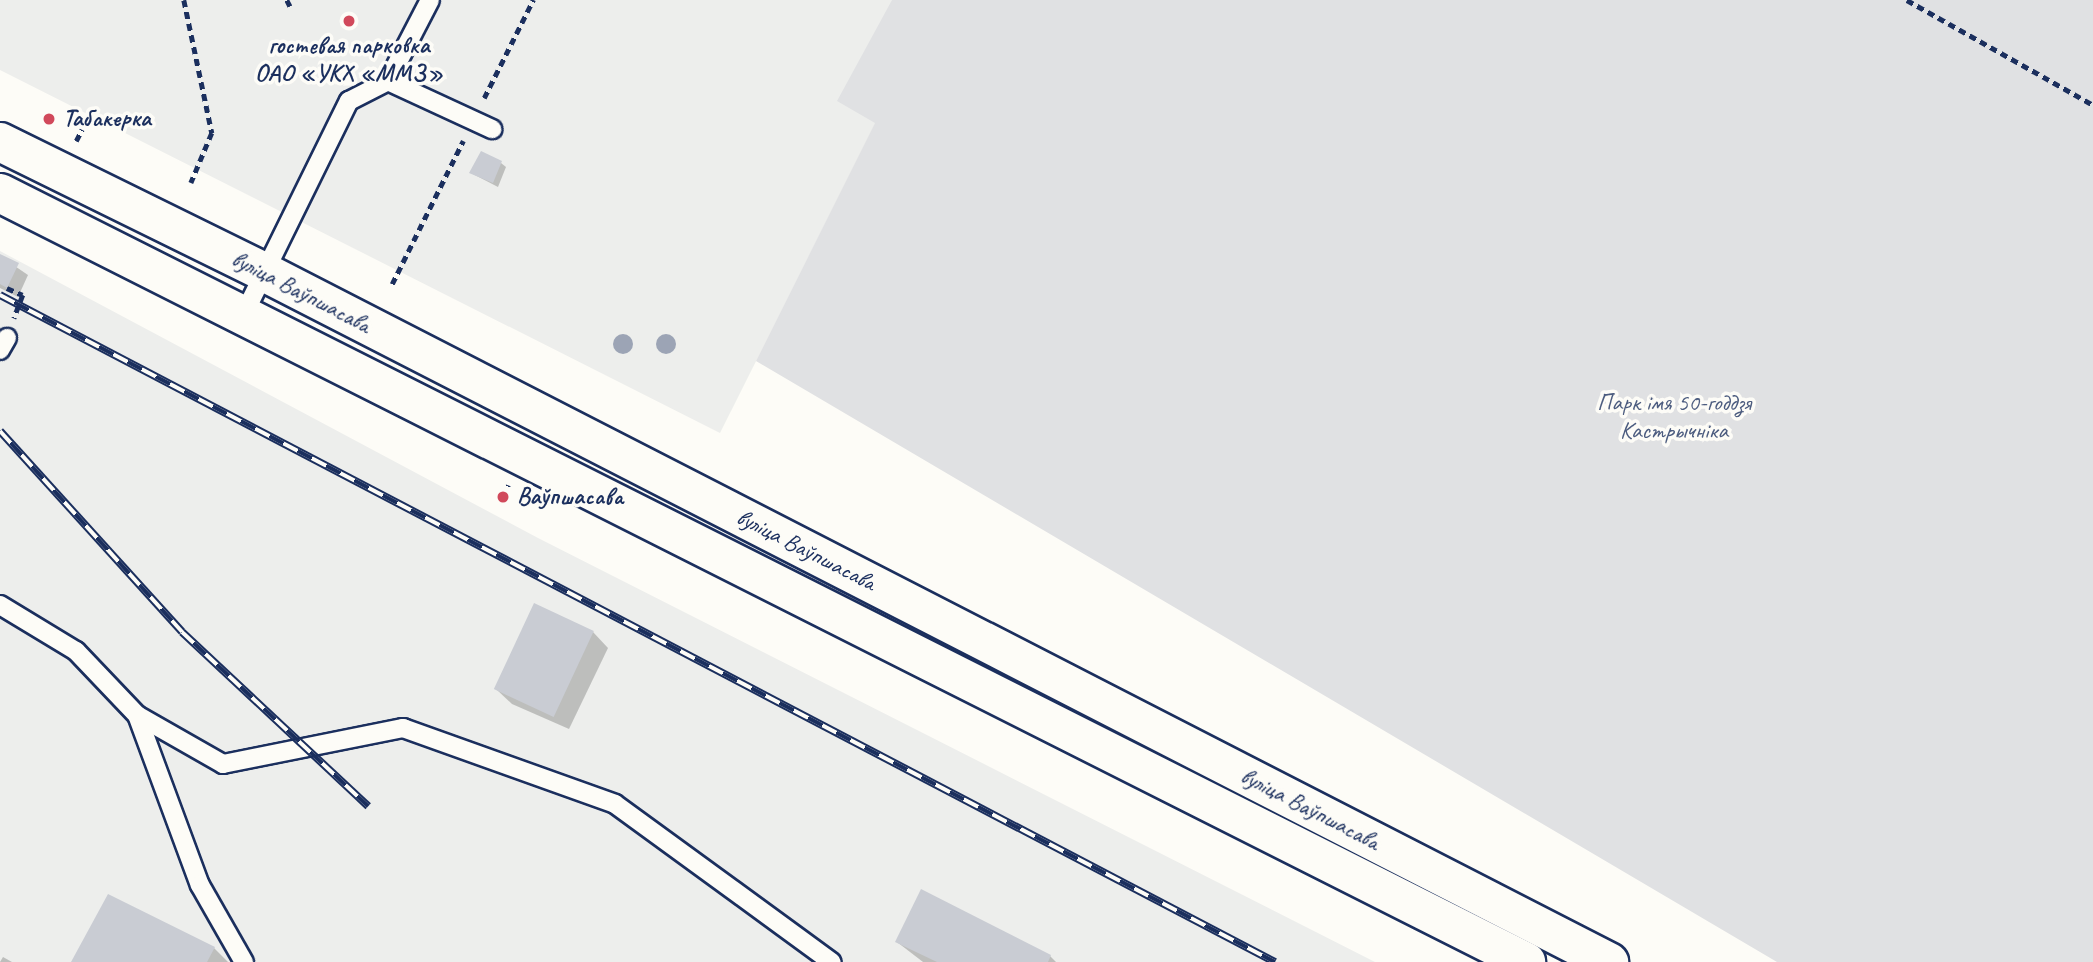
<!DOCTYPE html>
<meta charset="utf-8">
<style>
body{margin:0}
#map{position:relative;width:2093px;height:962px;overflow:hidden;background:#fdfcf7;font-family:Caveat,sans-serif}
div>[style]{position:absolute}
.built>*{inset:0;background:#edeeec}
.green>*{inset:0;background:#e0e1e3}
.shadow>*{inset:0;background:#0003}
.building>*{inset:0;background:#c9ccd3;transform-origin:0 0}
.path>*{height:4.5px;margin-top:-2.25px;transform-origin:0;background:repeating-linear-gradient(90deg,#1b2f5e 0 7px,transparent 0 12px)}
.roads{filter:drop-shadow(2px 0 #1b2f5e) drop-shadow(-2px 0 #1b2f5e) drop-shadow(0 2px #1b2f5e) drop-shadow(0 -2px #1b2f5e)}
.service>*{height:18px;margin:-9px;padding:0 9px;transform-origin:9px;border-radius:9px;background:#fdfcf7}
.primary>*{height:38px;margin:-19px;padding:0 19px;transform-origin:19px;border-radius:19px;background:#fdfcf7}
.rail>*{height:8px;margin-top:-4px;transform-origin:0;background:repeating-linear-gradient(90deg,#fdfcf7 0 16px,#1b2f5e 0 32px);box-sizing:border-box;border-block:2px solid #1b2f5e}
.trees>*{width:20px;height:20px;margin:-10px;border-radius:50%;background:#9ca4b5}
.dots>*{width:19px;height:19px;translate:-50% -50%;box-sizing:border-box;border:4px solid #fdfcf7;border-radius:50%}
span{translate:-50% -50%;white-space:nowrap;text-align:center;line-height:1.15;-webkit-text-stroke:7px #fdfcf7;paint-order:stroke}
.poi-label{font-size:24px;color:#1b2f5e;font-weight:700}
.left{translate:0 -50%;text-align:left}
.street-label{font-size:24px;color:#1b2f5e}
.park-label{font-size:24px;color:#4c5c7f}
</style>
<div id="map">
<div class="built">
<i style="clip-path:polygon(0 0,892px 0,876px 122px,720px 433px,0 70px)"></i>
<i style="clip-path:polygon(0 251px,538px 538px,1375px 962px,0 962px)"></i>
</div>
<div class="green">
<i style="clip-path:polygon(892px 0,2093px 0,2093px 962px,1777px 962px,756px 361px,875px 123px,837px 101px)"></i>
</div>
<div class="shadow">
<i style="clip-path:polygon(501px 163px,506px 167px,498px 187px,471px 173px)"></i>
<i style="clip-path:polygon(0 256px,28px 275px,18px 297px,0 288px)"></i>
<i style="clip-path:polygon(593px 632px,608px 648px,569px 729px,512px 704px,496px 689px)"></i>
<i style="clip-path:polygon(897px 942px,1050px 956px,1056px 962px,923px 962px)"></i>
<i style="clip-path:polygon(214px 948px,228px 962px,73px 962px)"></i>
<i style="clip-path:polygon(3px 957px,12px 962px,0 962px)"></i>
</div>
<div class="building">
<i style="clip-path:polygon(481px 151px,502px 161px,493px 183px,469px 173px)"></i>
<i style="clip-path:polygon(0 254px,19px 263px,7px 288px,0 284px)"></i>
<i style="left:534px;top:603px;width:66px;height:95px;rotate:25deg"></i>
<i style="clip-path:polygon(921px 889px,1051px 955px,1048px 962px,937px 962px,895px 942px)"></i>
<i style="clip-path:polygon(108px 894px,215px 947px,207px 962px,71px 962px)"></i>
</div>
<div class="path">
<i style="left:184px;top:0;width:136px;rotate:78.1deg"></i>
<i style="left:212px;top:133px;width:54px;rotate:112.8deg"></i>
<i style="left:287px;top:0;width:7px;rotate:63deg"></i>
<i style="left:1907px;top:0;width:214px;rotate:29.4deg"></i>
<i style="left:484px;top:98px;width:110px;rotate:-63.4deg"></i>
<i style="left:76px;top:141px;width:13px;rotate:-63deg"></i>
<i style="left:392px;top:284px;width:160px;rotate:-63.6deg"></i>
<i style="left:7px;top:288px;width:17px;rotate:24deg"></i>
<i style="left:23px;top:295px;width:25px;rotate:111deg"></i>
<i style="left:503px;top:497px;width:13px;rotate:-67deg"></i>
</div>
<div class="roads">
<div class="service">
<i style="left:388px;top:81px;width:115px;rotate:24.8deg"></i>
<i style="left:243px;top:316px;width:240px;rotate:-63.8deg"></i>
<i style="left:349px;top:101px;width:44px;rotate:-27.1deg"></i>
<i style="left:388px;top:81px;width:91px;rotate:-62.6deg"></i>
<i style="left:0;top:350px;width:14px;rotate:-60deg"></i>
<i style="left:0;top:605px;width:89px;rotate:31.2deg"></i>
<i style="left:76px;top:651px;width:88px;rotate:46.4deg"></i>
<i style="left:137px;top:715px;width:181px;rotate:69.7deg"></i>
<i style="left:200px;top:885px;width:89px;rotate:60.3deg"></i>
<i style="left:137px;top:715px;width:99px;rotate:29.7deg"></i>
<i style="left:223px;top:764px;width:184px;rotate:-11.3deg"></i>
<i style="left:403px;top:728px;width:225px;rotate:19.7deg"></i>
<i style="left:615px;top:804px;width:268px;rotate:36.1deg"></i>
</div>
<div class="primary">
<i style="left:0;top:142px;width:294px;rotate:26.2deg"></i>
<i style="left:264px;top:272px;width:1512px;rotate:27.16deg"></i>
<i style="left:0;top:193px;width:1709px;rotate:26.74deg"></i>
</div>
</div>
<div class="rail">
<i style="left:0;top:295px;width:1439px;rotate:27.62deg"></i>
<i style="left:0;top:431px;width:271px;rotate:47.8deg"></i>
<i style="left:182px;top:632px;width:255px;rotate:43.1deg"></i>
</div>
<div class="trees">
<i style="left:623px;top:344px"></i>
<i style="left:666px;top:344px"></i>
</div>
<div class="dots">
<i style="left:349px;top:21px;background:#d1495b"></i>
<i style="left:49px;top:119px;background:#d1495b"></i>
<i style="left:503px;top:497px;background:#d1495b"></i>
</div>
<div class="poi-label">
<span style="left:349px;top:60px">гостевая парковка<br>ОАО «УКХ «ММЗ»</span>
<span class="left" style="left:63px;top:119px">Табакерка</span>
<span class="left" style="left:517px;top:497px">Ваўпшасава</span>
</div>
<div class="street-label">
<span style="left:301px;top:292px;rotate:27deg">вуліца Ваўпшасава</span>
<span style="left:806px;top:550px;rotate:27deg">вуліца Ваўпшасава</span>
<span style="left:1310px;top:809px;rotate:27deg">вуліца Ваўпшасава</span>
</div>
<div class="park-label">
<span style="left:1674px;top:417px">Парк імя 50-годдзя<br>Кастрычніка</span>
</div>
</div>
